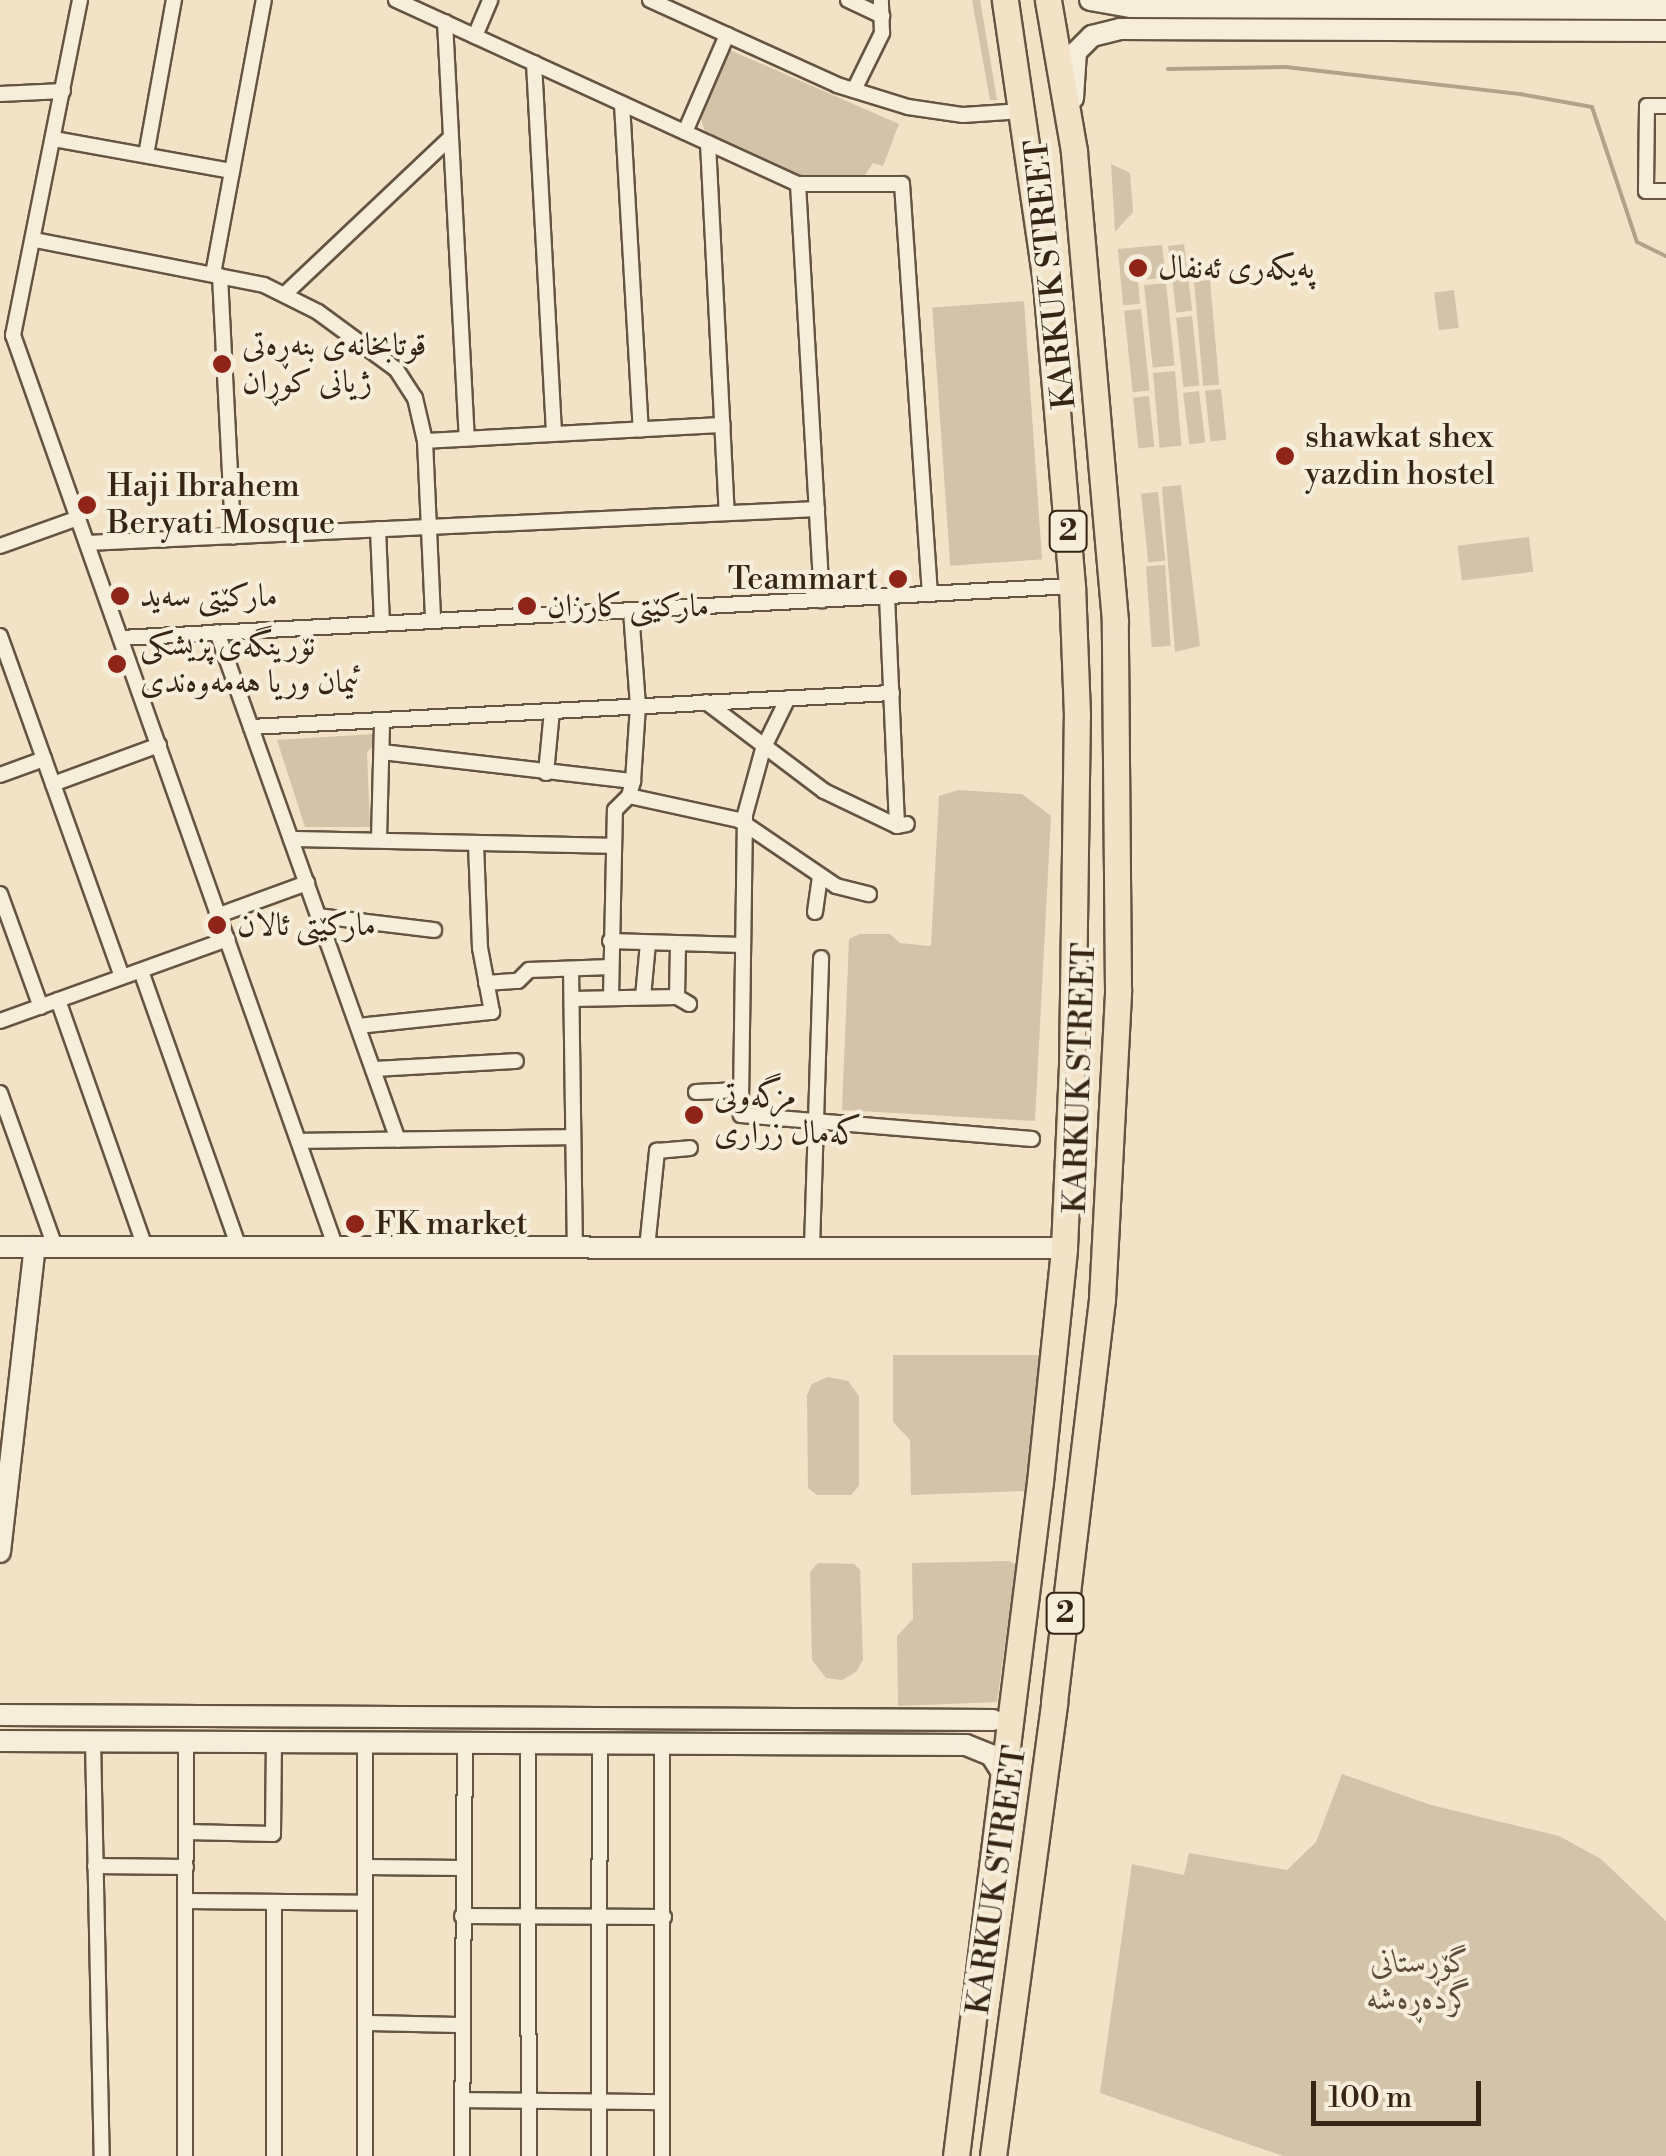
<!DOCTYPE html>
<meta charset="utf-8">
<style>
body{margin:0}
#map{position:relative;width:1666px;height:2156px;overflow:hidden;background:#f2e3c7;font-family:"Libre Bodoni",Amiri,serif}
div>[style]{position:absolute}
.green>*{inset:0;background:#d2c3a9;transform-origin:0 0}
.stream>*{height:4px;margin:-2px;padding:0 2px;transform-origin:2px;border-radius:2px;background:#b2a28a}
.roads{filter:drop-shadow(2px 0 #655442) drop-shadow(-2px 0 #655442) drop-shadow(0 2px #655442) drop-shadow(0 -2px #655442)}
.street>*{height:14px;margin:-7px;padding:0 7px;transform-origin:7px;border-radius:7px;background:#f7eddb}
.secondary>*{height:20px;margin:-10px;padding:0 10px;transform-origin:10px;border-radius:10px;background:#f7eddb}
.highway>*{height:25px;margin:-12.5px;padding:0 12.5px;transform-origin:12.5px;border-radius:12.5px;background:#f2e3c7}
.dots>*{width:28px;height:28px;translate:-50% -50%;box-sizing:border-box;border:5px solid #f7eddb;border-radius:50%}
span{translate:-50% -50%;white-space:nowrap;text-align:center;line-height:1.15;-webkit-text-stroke:8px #f7eddb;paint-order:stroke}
.shield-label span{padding:2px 8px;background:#f7eddb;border:2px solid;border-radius:8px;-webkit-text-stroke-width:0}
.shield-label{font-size:30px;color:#362515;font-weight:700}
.poi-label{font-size:32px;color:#362515}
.left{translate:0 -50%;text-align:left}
.right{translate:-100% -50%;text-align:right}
.street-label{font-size:32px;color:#362515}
.park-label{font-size:32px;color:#5d4c3a;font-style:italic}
.scale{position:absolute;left:1311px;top:2081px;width:170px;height:45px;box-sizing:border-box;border:5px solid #362515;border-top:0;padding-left:12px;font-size:30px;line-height:35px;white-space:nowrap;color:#362515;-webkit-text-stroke:8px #f7eddb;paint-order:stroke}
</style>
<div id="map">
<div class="green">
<i style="clip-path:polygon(972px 0,980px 0,997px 100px,990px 100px)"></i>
<i style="clip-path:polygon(730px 50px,899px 124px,883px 166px,873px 163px,864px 177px,796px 177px,705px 132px,701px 119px)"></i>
<i style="clip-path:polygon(1111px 164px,1130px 173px,1133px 212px,1115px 232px)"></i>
<i style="left:1184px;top:244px;width:67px;height:16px;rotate:83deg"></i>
<i style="clip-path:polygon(1162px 245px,1166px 278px,1138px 280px,1140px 304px,1123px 305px,1118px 249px)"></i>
<i style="left:1210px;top:280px;width:105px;height:16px;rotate:85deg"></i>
<i style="left:1166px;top:283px;width:83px;height:22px;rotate:84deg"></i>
<i style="left:1454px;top:290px;width:38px;height:20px;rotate:83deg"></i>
<i style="left:1024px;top:301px;width:259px;height:92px;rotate:86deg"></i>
<i style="left:1141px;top:309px;width:82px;height:17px;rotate:84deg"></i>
<i style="left:1192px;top:316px;width:70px;height:16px;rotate:84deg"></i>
<i style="left:1175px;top:371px;width:75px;height:22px;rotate:85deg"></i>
<i style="left:1221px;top:389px;width:51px;height:16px;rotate:84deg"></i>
<i style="left:1199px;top:391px;width:52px;height:16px;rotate:83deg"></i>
<i style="left:1149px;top:396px;width:51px;height:16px;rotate:84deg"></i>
<i style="clip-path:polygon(1181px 485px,1200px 646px,1175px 652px,1162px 487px)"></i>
<i style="left:1158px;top:492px;width:69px;height:17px;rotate:84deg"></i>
<i style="left:1529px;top:537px;width:35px;height:72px;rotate:83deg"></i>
<i style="left:1165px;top:565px;width:81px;height:19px;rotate:86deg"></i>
<i style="clip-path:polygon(375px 734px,374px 745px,367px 752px,370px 827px,305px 827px,277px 740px)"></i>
<i style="clip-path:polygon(958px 790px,1022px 794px,1051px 816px,1035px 1121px,842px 1110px,849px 939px,860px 934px,890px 934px,900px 943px,931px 946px,939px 796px)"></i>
<i style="clip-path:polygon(893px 1355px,1040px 1355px,1026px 1491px,911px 1495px,910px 1440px,893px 1422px)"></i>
<i style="clip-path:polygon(828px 1377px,848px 1381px,859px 1396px,859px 1486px,851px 1495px,817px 1495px,808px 1488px,807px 1395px,812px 1384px)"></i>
<i style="clip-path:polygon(1009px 1561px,1016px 1565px,997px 1702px,898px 1706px,897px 1636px,913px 1619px,912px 1563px)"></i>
<i style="clip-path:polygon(818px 1563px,854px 1564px,860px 1570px,863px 1660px,856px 1672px,842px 1680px,826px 1678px,812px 1660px,810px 1572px)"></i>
<i style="clip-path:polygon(1342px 1774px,1431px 1805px,1559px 1836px,1601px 1859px,1666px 1921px,1666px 2156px,1283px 2156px,1100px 2093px,1132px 1864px,1184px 1875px,1189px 1853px,1287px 1870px,1316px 1842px)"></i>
</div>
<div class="stream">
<i style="left:1168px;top:69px;width:118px;rotate:-1deg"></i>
<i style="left:1286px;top:67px;width:236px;rotate:6.6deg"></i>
<i style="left:1520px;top:94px;width:73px;rotate:10.2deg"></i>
<i style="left:1592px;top:107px;width:142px;rotate:71.6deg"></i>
<i style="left:1637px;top:242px;width:32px;rotate:26deg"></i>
</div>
<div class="roads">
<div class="street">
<i style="left:80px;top:0;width:342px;rotate:101.3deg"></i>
<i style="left:13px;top:335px;width:968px;rotate:70.52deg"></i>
<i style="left:396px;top:0;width:442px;rotate:24.6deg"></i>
<i style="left:798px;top:184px;width:104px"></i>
<i style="left:902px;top:184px;width:411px;rotate:86.1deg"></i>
<i style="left:650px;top:0;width:205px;rotate:24.4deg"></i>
<i style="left:837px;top:85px;width:74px;rotate:17.2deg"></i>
<i style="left:908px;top:107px;width:56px;rotate:8.3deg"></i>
<i style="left:963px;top:115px;width:60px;rotate:-3.8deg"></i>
<i style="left:848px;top:0;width:38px;rotate:25deg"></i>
<i style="left:445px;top:22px;width:417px;rotate:87deg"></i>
<i style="left:475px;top:36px;width:39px;rotate:-67deg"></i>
<i style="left:534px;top:63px;width:371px;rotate:86.9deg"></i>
<i style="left:854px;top:90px;width:64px;rotate:-63.8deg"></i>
<i style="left:882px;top:33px;width:33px;rotate:-92deg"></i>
<i style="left:0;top:94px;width:63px;rotate:-2.7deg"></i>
<i style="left:622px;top:104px;width:326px;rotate:86.7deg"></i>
<i style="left:1666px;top:106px;width:19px;rotate:180deg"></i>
<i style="left:1647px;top:106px;width:85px;rotate:90.7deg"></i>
<i style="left:1646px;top:191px;width:20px"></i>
<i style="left:685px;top:132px;width:106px;rotate:-66.6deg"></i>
<i style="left:54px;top:139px;width:181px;rotate:10.2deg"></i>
<i style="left:708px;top:143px;width:369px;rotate:87.1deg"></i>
<i style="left:146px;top:155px;width:158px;rotate:-79.8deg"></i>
<i style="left:798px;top:184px;width:417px;rotate:86.7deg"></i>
<i style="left:35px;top:240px;width:233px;rotate:11.1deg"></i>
<i style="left:264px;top:285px;width:60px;rotate:26.6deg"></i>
<i style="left:318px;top:312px;width:97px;rotate:36.2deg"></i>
<i style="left:396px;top:369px;width:35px;rotate:57deg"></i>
<i style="left:415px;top:398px;width:44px;rotate:76.9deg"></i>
<i style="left:425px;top:441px;width:179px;rotate:87.4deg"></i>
<i style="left:213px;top:274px;width:279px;rotate:-79.5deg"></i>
<i style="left:220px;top:276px;width:261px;rotate:87.1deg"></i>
<i style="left:286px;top:293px;width:226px;rotate:-43.4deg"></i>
<i style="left:425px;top:441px;width:298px;rotate:-3.1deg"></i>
<i style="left:378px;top:529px;width:95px;rotate:87.6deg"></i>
<i style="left:87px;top:543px;width:731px;rotate:-2.67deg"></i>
<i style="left:0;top:546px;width:83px;rotate:-19.7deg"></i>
<i style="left:887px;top:596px;width:230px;rotate:87.5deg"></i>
<i style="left:217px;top:632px;width:539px;rotate:70.39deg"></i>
<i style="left:0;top:636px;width:361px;rotate:70.3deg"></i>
<i style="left:121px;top:638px;width:952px;rotate:-3.13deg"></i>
<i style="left:788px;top:698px;width:57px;rotate:116.1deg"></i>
<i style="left:763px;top:749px;width:68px;rotate:105.3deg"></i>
<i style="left:745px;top:815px;width:300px;rotate:90.8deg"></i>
<i style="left:741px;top:1115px;width:292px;rotate:4.7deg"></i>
<i style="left:706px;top:702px;width:148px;rotate:37deg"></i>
<i style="left:824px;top:791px;width:81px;rotate:25.6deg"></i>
<i style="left:897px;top:826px;width:10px;rotate:-11deg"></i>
<i style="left:251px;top:727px;width:642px;rotate:-3.04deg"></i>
<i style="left:382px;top:752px;width:253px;rotate:6.6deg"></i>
<i style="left:546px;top:773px;width:62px;rotate:-84.5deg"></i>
<i style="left:0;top:775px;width:47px;rotate:-20deg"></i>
<i style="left:53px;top:784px;width:113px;rotate:-20.2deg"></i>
<i style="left:629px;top:796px;width:113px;rotate:12.3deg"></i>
<i style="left:739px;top:820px;width:117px;rotate:34.2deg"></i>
<i style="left:836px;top:886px;width:34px;rotate:14deg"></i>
<i style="left:291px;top:839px;width:322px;rotate:1.2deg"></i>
<i style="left:379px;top:839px;width:118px;rotate:-88.5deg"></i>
<i style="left:0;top:894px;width:120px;rotate:70.1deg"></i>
<i style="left:815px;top:912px;width:37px;rotate:-82deg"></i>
<i style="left:219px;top:915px;width:94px;rotate:-20deg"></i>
<i style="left:318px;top:916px;width:117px;rotate:6.9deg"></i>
<i style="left:610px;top:941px;width:132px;rotate:1.7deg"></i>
<i style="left:571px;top:969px;width:279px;rotate:89.2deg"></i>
<i style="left:141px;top:971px;width:294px;rotate:70.5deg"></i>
<i style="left:486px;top:983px;width:32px;rotate:-4deg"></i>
<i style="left:518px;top:981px;width:16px;rotate:-45deg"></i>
<i style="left:529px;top:970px;width:82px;rotate:-2.1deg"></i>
<i style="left:611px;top:997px;width:187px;rotate:-88.8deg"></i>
<i style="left:615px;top:810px;width:20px;rotate:-45deg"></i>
<i style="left:629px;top:796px;width:16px;rotate:-75deg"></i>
<i style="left:633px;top:781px;width:75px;rotate:-86.2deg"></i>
<i style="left:638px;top:706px;width:96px;rotate:-94.2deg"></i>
<i style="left:643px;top:997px;width:54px;rotate:-84.7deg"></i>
<i style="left:677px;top:997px;width:53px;rotate:-88.9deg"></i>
<i style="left:572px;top:999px;width:105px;rotate:-1.1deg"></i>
<i style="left:677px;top:997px;width:14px;rotate:30deg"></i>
<i style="left:58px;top:1000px;width:262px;rotate:70.6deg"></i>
<i style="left:0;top:1021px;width:242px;rotate:-19.8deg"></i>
<i style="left:358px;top:1026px;width:135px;rotate:-6deg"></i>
<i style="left:492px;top:1012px;width:65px;rotate:-100.6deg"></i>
<i style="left:480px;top:948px;width:104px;rotate:-92.2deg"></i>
<i style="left:373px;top:1069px;width:143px;rotate:-3.2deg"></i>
<i style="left:696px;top:1092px;width:44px;rotate:-2.6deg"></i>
<i style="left:0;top:1093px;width:164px;rotate:70.3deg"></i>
<i style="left:300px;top:1141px;width:273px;rotate:-0.8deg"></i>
<i style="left:647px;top:1248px;width:98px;rotate:-84.1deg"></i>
<i style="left:657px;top:1151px;width:33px;rotate:-5deg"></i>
<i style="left:812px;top:1248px;width:290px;rotate:-88.2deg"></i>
<i style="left:93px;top:1741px;width:415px;rotate:88.8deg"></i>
<i style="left:528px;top:1742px;width:414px;rotate:89.9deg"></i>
<i style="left:186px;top:1832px;width:87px;rotate:1.3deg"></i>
<i style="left:273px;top:1834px;width:92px;rotate:-89.4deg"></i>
<i style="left:95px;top:1866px;width:91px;rotate:0.6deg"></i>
<i style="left:365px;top:1867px;width:97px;rotate:0.6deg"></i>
<i style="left:186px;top:1901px;width:179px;rotate:0.6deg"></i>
<i style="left:462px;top:1916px;width:202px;rotate:0.3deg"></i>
<i style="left:365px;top:2023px;width:97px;rotate:1.2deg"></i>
<i style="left:462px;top:2100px;width:200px;rotate:0.6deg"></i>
<i style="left:185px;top:2156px;width:414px;rotate:-89.9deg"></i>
<i style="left:274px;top:2156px;width:254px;rotate:-90deg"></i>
<i style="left:365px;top:2156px;width:414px;rotate:-90deg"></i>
<i style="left:462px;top:2156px;width:414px;rotate:-89.6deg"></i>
<i style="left:599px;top:2156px;width:414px;rotate:-89.9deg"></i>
<i style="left:662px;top:2156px;width:413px;rotate:-90deg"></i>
</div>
<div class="secondary">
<i style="left:1090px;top:0;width:42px;rotate:9.7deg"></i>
<i style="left:1131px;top:7px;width:535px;rotate:0.21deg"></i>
<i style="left:1073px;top:98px;width:46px;rotate:-86.3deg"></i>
<i style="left:1076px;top:52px;width:23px;rotate:-45deg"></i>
<i style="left:1092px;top:36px;width:29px;rotate:-14deg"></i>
<i style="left:1120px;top:29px;width:546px;rotate:0.21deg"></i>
<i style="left:0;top:1247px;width:1064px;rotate:0.05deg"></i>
<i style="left:0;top:1552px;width:307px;rotate:-83.5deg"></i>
<i style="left:0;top:1715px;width:993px;rotate:0.29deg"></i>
<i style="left:0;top:1741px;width:966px;rotate:0.24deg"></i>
<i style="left:966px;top:1745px;width:27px;rotate:22deg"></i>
<i style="left:991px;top:1755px;width:26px;rotate:58deg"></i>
</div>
<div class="highway">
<i style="left:956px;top:2156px;width:679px;rotate:-82.9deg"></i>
<i style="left:1040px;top:1482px;width:235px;rotate:-84.1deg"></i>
<i style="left:1064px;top:1248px;width:182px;rotate:-87.5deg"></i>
<i style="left:1072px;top:1066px;width:351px;rotate:-89.2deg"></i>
<i style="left:1077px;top:715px;width:129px;rotate:-92.2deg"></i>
<i style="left:1072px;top:586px;width:305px;rotate:-94.9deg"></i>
<i style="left:1046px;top:282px;width:285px;rotate:-98.3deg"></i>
<i style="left:993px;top:2156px;width:458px;rotate:-82.3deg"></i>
<i style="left:1054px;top:1702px;width:406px;rotate:-83.2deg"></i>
<i style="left:1102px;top:1299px;width:310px;rotate:-87deg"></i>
<i style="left:1118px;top:989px;width:368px;rotate:-90.5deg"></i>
<i style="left:1115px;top:621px;width:472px;rotate:-95deg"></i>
<i style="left:1074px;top:151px;width:153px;rotate:-99.8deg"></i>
</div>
</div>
<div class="dots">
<i style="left:1138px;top:268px;background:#8f2418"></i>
<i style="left:222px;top:364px;background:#8f2418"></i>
<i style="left:1285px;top:456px;background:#8f2418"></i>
<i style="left:87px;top:505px;background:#8f2418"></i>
<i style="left:898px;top:579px;background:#8f2418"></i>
<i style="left:120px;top:596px;background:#8f2418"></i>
<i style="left:527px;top:606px;background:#8f2418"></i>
<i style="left:117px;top:664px;background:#8f2418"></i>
<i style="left:217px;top:925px;background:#8f2418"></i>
<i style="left:694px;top:1115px;background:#8f2418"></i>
<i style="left:355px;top:1224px;background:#8f2418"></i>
</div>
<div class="shield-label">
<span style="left:1068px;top:531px">2</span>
<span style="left:1065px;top:1613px">2</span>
</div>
<div class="poi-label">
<span class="left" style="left:1158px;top:268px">پەیکەری ئەنفال</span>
<span class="left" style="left:242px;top:364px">قوتابخانەی بنەڕەتی<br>ژیانی کوڕان</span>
<span class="left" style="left:1305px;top:456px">shawkat shex<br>yazdin hostel</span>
<span class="left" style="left:107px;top:505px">Haji Ibrahem<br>Beryati Mosque</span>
<span class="right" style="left:878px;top:579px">Teammart</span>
<span class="left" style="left:140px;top:596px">مارکێتی سەید</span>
<span class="left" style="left:547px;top:606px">مارکێتی کارزان</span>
<span class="left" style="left:140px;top:664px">نۆرینگەی پزیشکی<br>ئیمان وریا هەمەوەندی</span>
<span class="left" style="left:237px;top:925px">مارکێتی ئالان</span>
<span class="left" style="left:714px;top:1115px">مزگەوتی<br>کەمال زراری</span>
<span class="left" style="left:375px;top:1224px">FK market</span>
</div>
<div class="street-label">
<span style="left:1051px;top:274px;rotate:-96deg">KARKUK STREET</span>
<span style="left:1080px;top:1078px;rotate:-88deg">KARKUK STREET</span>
<span style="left:997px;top:1880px;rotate:-82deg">KARKUK STREET</span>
</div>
<div class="park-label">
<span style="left:1421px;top:1981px">گۆڕستانی<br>گردەڕەشە</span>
</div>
<div class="scale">100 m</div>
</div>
